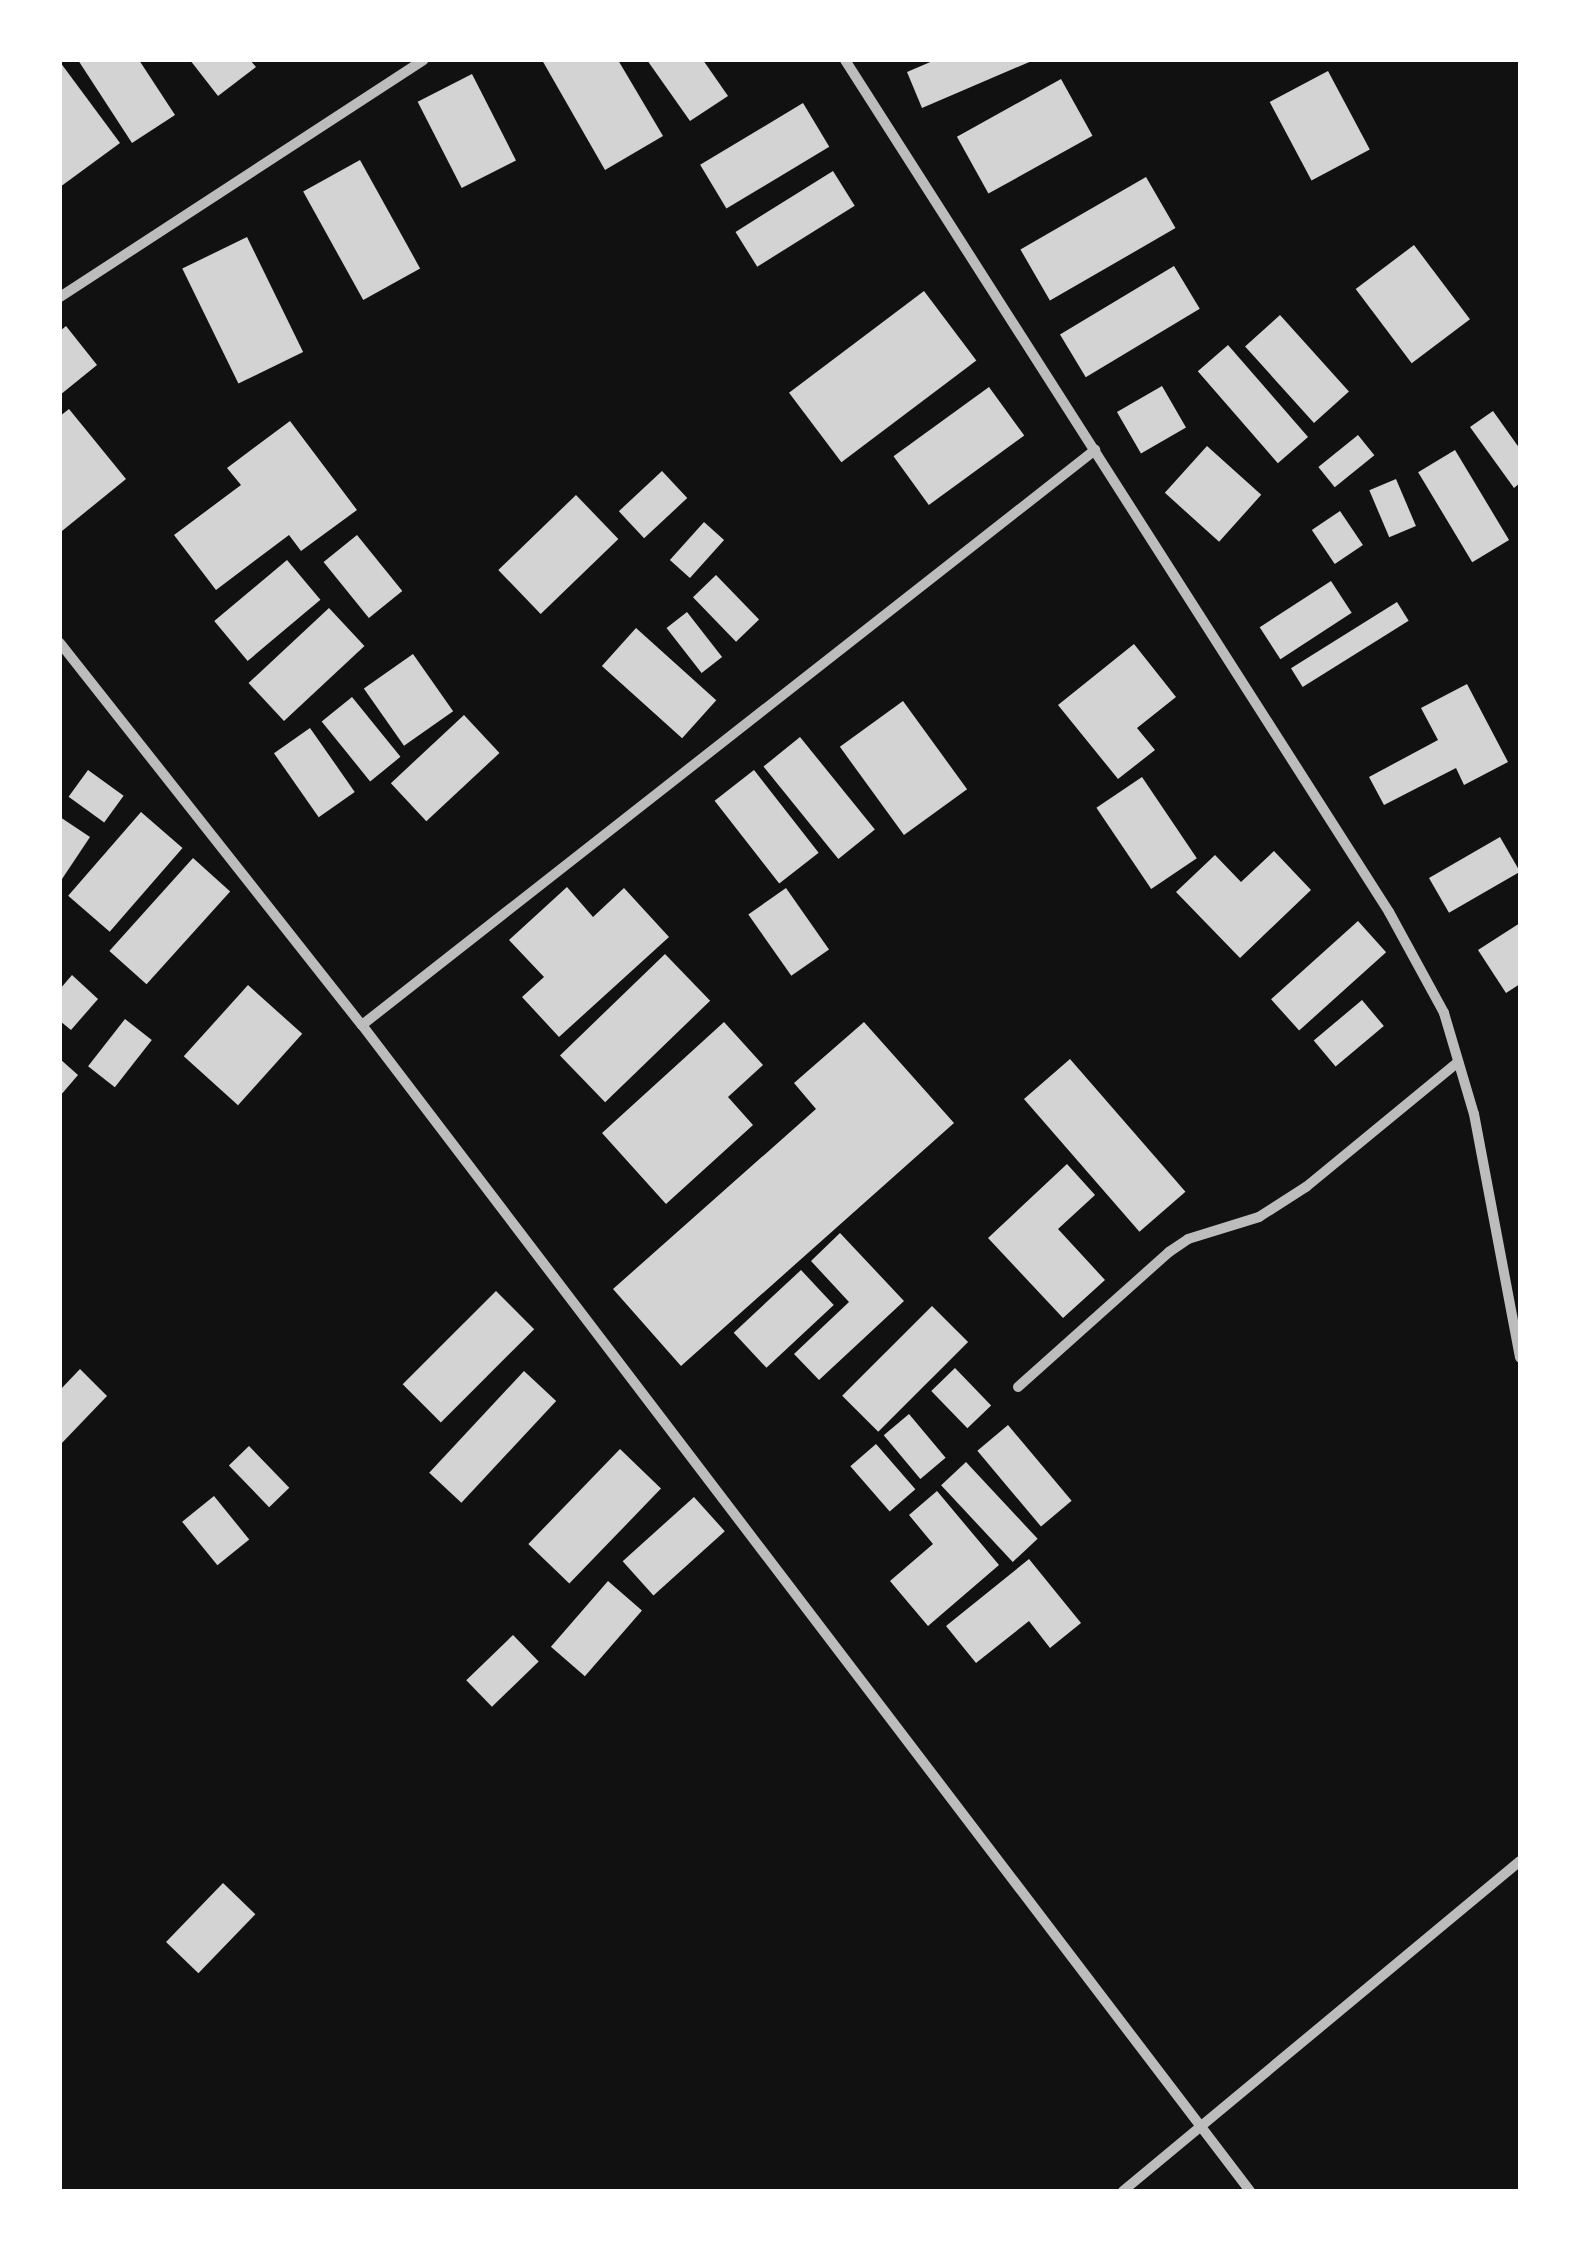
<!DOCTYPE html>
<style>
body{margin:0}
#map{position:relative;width:1580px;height:2251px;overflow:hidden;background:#111;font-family:Helvetica,sans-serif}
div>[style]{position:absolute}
.building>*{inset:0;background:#d3d3d3;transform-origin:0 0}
.minor>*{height:10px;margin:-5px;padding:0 5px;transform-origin:5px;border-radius:5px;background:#bcbcbc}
span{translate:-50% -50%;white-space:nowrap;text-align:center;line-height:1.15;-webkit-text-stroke:8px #fff;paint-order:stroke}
.frame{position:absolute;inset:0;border:62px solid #fff;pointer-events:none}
</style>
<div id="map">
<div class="building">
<i style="clip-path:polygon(78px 60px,139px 60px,175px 115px,132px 143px)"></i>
<i style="clip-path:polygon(190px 60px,250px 60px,256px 67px,218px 96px)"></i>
<i style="clip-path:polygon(542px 60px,618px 60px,663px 136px,605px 170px)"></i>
<i style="clip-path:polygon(647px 60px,703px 60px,728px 96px,690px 121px)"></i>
<i style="clip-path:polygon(935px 60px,1034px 60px,922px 108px,907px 72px)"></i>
<i style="clip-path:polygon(60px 62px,120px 143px,60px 187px)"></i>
<i style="left:1328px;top:71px;width:89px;height:66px;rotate:62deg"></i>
<i style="left:472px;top:74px;width:97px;height:61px;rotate:63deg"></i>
<i style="left:1061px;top:79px;width:65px;height:119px;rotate:61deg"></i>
<i style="left:803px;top:103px;width:51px;height:120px;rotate:59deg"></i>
<i style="left:360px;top:160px;width:124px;height:65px;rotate:61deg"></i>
<i style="left:833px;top:171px;width:41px;height:115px;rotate:58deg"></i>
<i style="left:1146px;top:177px;width:59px;height:145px;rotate:60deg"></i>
<i style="left:247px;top:237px;width:128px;height:72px;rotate:64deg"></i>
<i style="left:1414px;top:245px;width:93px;height:73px;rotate:53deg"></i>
<i style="left:1174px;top:266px;width:50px;height:133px;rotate:59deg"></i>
<i style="left:924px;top:291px;width:87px;height:169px;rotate:53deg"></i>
<i style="left:1280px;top:315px;width:103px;height:47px;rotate:48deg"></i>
<i style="clip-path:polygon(66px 326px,97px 365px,60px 395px,60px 331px)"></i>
<i style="left:1228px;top:345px;width:122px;height:40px;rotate:49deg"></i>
<i style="left:1162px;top:386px;width:48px;height:52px;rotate:60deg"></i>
<i style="left:989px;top:387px;width:60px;height:118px;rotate:54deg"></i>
<i style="clip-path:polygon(69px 409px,126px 479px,62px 531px,60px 416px)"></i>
<i style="clip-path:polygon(1493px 411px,1520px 449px,1520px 483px,1514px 488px,1470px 427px)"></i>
<i style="clip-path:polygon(290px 421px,357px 510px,301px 551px,289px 535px,216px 590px,174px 535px,241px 485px,227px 468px)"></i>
<i style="left:1358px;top:435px;width:26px;height:51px;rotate:51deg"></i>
<i style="left:1207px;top:446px;width:73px;height:63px;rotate:42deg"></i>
<i style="left:1455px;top:450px;width:105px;height:43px;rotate:59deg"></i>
<i style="left:662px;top:471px;width:37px;height:59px;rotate:47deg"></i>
<i style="left:1396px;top:479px;width:51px;height:29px;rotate:67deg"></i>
<i style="left:576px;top:495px;width:61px;height:108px;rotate:46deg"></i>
<i style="left:1340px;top:511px;width:41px;height:34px;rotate:56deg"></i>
<i style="left:704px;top:522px;width:27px;height:51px;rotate:42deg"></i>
<i style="left:357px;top:535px;width:72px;height:43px;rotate:51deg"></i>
<i style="left:287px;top:560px;width:52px;height:95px;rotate:50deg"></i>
<i style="left:716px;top:575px;width:62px;height:32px;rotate:46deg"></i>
<i style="left:1331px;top:581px;width:38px;height:85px;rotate:57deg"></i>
<i style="left:1397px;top:602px;width:22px;height:125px;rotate:58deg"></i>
<i style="left:329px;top:608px;width:52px;height:110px;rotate:47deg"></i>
<i style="left:687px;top:612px;width:57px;height:26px;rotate:52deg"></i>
<i style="left:636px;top:628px;width:108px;height:51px;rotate:42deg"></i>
<i style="clip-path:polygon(1134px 644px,1176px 697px,1137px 728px,1155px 750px,1118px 779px,1058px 705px)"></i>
<i style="left:413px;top:654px;width:70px;height:60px;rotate:55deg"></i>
<i style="clip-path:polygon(1467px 684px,1508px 762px,1464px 785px,1456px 768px,1384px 805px,1369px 777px,1438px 740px,1421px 708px)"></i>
<i style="left:352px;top:697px;width:77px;height:39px;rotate:51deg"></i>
<i style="left:903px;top:701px;width:109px;height:78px;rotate:54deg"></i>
<i style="left:464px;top:715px;width:52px;height:100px;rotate:47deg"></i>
<i style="left:310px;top:728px;width:78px;height:44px;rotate:55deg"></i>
<i style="left:800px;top:737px;width:119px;height:47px;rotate:51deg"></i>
<i style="left:88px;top:770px;width:44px;height:33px;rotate:36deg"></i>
<i style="left:754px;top:770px;width:105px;height:50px;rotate:52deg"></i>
<i style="left:1142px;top:777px;width:98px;height:55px;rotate:56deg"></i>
<i style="left:141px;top:812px;width:55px;height:111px;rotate:41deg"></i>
<i style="clip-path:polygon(60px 817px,90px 837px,60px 882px)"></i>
<i style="left:1500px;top:837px;width:40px;height:82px;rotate:60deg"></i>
<i style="clip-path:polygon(1274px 851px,1311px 890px,1240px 958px,1176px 892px,1215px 855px,1241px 882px)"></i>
<i style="left:193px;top:858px;width:50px;height:125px;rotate:42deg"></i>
<i style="clip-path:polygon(567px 887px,593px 917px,624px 888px,669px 937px,559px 1037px,522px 997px,544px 977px,509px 940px)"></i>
<i style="left:786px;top:888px;width:75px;height:46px;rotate:55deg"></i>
<i style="left:1358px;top:921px;width:42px;height:117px;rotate:48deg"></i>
<i style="clip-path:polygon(1520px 923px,1520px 984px,1506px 993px,1478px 950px)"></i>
<i style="left:665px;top:954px;width:65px;height:146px;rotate:46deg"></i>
<i style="clip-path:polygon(72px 975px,98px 999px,71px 1030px,60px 1021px,60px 989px)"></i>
<i style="left:248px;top:985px;width:73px;height:96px;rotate:42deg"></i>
<i style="left:1362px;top:1000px;width:34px;height:63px;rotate:50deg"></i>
<i style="left:125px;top:1019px;width:34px;height:60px;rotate:38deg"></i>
<i style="clip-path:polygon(724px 1022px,763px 1065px,728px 1097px,753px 1125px,666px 1204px,602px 1133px)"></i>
<i style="clip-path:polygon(864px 1022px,954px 1123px,681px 1366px,613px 1289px,816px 1109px,794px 1083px)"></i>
<i style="clip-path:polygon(60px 1059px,78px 1075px,60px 1096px)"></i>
<i style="left:1070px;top:1059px;width:176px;height:61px;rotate:49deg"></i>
<i style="clip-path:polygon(1067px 1164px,1095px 1195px,1058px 1229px,1105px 1280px,1063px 1318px,988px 1238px)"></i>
<i style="clip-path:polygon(840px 1233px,904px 1301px,819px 1380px,794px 1354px,849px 1302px,811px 1261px)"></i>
<i style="left:801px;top:1270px;width:48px;height:92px;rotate:47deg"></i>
<i style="left:496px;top:1291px;width:54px;height:132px;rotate:45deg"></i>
<i style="left:932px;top:1306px;width:51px;height:127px;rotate:45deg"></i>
<i style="left:955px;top:1368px;width:52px;height:33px;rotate:46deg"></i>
<i style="clip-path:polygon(80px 1369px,107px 1396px,60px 1445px,60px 1390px)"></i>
<i style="left:524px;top:1371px;width:44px;height:139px;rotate:43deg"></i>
<i style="left:909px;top:1414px;width:57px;height:33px;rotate:50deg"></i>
<i style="left:1008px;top:1425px;width:99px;height:40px;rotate:50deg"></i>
<i style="left:876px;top:1444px;width:60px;height:34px;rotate:49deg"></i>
<i style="left:249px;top:1446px;width:58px;height:28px;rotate:46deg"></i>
<i style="left:620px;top:1449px;width:57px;height:132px;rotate:44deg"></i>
<i style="left:966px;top:1462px;width:105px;height:34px;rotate:47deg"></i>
<i style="clip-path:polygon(937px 1491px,999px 1565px,928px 1626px,890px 1581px,933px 1544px,909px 1515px)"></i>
<i style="left:214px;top:1496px;width:56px;height:41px;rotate:51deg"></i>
<i style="left:694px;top:1497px;width:46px;height:96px;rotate:48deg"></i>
<i style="clip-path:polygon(1029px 1559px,1081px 1623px,1050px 1648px,1029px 1621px,976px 1663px,946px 1626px)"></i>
<i style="left:608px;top:1581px;width:45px;height:87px;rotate:41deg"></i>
<i style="left:513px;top:1635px;width:37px;height:65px;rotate:46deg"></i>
<i style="left:223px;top:1883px;width:45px;height:82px;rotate:44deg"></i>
</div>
<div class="minor">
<i style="left:845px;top:60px;width:1011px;rotate:57.44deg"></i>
<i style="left:1389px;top:912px;width:115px;rotate:61.4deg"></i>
<i style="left:1444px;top:1013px;width:105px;rotate:73.5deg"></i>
<i style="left:1474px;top:1114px;width:248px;rotate:79.3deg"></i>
<i style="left:60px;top:297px;width:434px;rotate:-33.1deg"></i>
<i style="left:60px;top:643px;width:487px;rotate:51.7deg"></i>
<i style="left:362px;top:1025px;width:1466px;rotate:52.71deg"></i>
<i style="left:362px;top:1025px;width:932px;rotate:-38.11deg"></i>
<i style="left:1018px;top:1387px;width:203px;rotate:-41.8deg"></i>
<i style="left:1169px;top:1252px;width:23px;rotate:-34deg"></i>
<i style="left:1188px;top:1239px;width:74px;rotate:-17.2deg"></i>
<i style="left:1259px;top:1217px;width:56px;rotate:-32.6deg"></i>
<i style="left:1306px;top:1187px;width:197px;rotate:-39.4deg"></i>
<i style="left:1123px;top:2191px;width:516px;rotate:-39.73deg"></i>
</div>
<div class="frame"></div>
</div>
